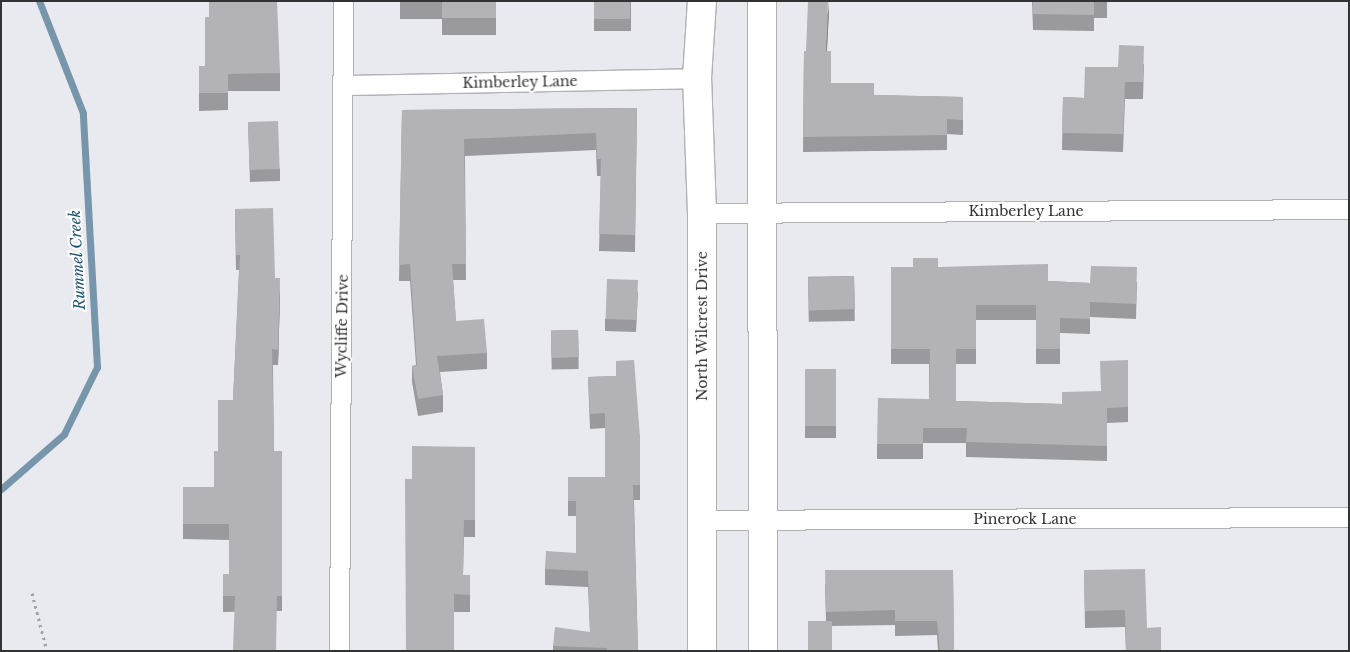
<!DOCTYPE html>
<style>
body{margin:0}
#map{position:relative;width:1350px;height:652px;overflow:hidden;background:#e9eaef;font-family:"Libre Baskerville",serif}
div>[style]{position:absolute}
.stream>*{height:7px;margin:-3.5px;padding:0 3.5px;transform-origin:3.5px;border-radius:3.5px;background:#7796ab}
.path>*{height:3px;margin-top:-1.5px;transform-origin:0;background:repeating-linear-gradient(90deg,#a2a3a6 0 2.5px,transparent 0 6.5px)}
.roads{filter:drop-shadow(1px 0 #b0b1b5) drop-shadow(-1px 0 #b0b1b5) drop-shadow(0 1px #b0b1b5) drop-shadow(0 -1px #b0b1b5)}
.minor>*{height:19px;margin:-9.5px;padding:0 9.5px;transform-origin:9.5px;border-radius:9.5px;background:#fff}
.secondary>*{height:28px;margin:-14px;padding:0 14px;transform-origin:14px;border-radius:14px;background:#fff}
.wall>*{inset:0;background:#9a999d;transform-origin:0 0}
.shaded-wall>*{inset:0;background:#7d7d7f}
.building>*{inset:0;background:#b3b2b6;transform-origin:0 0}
span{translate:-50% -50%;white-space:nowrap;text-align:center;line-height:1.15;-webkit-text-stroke:4px #fff;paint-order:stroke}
.street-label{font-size:14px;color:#313233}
.water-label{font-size:15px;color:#1c5371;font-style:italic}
.frame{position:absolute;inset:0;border:2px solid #313233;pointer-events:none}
</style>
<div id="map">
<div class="stream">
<i style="left:1px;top:489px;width:84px;rotate:-41.1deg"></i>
<i style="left:64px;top:434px;width:75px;rotate:-63.8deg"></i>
<i style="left:97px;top:367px;width:254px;rotate:-93.2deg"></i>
<i style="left:83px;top:113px;width:120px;rotate:-111.4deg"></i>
</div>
<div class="path">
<i style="left:32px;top:593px;width:60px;rotate:75.5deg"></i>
</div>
<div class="roads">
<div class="minor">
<i style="left:344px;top:85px;width:353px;rotate:-1.1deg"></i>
<i style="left:702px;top:213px;width:647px;rotate:-0.35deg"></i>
<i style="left:701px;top:520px;width:648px;rotate:-0.27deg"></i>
<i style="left:339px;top:651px;width:650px;rotate:-89.65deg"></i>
</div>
<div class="secondary">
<i style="left:762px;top:1px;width:650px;rotate:89.91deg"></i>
<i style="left:702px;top:651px;width:438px;rotate:-90deg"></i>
<i style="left:702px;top:213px;width:135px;rotate:-92.1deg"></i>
<i style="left:697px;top:78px;width:77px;rotate:-86.3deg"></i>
</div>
</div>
<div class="wall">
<i style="clip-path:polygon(400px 1px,496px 1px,496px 35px,442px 35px,442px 19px,400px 19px)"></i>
<i style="left:594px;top:1px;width:37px;height:30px"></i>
<i style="clip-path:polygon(1032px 1px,1107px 1px,1107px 18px,1094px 18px,1094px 31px,1033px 30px)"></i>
<i style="clip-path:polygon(829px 10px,827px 51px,831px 83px,874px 95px,963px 97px,963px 135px,947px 134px,947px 150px,803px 152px,804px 51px,806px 51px)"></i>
<i style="clip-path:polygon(1144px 64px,1143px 99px,1125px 99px,1123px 152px,1062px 150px,1063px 97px,1084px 98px,1118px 67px)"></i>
<i style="clip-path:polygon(199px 66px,280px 73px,280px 91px,228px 91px,228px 110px,199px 111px)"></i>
<i style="clip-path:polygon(637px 108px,635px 252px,599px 251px,601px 176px,597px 176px,596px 150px,465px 156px,466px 280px,453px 280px,456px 321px,487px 353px,487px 369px,440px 372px,443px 395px,443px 412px,418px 416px,412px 382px,412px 366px,416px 365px,410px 281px,399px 281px,402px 110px)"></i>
<i style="clip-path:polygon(248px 122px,280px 169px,280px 181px,250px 182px)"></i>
<i style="clip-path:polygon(235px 209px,275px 278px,280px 294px,278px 365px,273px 365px,274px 451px,282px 451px,282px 611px,223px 612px,223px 574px,229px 574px,229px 540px,183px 539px,183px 487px,214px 487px,218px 451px,233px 400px,239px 270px,236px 270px)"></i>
<i style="clip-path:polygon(891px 267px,938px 267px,1048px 281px,1090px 283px,1137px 282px,1136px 319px,1090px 317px,1090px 334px,1060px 333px,1060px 364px,1036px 364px,1036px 320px,976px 320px,976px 364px,956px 364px,956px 401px,1062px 404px,1101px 391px,1128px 360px,1128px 422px,1107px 423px,1107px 461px,966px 457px,966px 443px,923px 443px,923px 459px,877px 459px,877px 444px,929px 399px,929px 364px,891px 364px)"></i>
<i style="left:854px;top:276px;width:45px;height:46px;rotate:89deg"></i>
<i style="clip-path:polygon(638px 292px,636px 332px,605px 331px,605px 319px)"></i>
<i style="left:578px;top:330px;width:39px;height:27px;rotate:89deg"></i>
<i style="clip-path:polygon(616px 361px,640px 437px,640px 500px,634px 500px,638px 651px,553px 651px,553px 646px,590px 632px,588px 587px,545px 585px,545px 569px,576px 553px,576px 516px,568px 516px,568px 477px,605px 477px,605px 428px,590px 429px,588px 377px,616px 376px)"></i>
<i style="left:805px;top:369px;width:31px;height:69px"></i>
<i style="clip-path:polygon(475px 447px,475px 537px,464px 537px,463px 575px,470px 575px,470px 612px,454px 612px,412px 479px)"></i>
<i style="clip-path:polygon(953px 570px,954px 651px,938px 651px,937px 635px,895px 636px,895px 625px,832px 626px,826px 621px,825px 584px)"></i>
<i style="clip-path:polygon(1084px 570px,1147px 628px,1161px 651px,1126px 651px,1125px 627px,1085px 628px)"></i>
</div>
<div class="shaded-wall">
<i style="clip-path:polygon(829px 1px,829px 10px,826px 66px,826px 51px)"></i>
<i style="clip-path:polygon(280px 278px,280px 294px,278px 365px,278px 350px)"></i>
</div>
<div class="building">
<i style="clip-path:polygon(209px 1px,277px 1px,280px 73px,228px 74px,228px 93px,199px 93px,199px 66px,205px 66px,205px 17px,209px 17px)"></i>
<i style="clip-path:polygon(400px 1px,496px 1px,496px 18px,442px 18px,442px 2px,400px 2px)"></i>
<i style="left:594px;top:1px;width:36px;height:18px"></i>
<i style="clip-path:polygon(808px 1px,828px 1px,826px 51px,831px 51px,831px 83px,874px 83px,874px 95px,963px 97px,963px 120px,947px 119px,947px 135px,803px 137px,804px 51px,806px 51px)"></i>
<i style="clip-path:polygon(1033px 1px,1107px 1px,1094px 1px,1094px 15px,1033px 14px)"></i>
<i style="clip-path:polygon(1119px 45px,1144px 46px,1143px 82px,1125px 82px,1123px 134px,1062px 133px,1063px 97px,1084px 98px,1085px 67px,1118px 67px)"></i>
<i style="clip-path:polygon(637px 108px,635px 235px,599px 234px,601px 159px,597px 159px,596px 133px,464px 139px,466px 264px,452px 264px,456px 321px,484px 319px,487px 353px,437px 356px,443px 395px,418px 399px,412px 366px,417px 365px,410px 264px,399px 265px,402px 110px)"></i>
<i style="left:278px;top:121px;width:48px;height:30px;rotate:88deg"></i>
<i style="clip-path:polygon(273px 208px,275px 278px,280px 278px,278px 350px,272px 349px,274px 451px,282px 451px,282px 596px,277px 596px,276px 651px,233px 651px,235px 596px,223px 596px,223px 574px,229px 574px,229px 524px,183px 524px,183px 487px,214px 487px,214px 451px,218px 451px,218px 400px,233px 400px,240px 255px,236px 255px,235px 209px)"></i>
<i style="clip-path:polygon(913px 258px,938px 258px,938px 267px,1048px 264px,1048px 281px,1090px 283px,1091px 266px,1137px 267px,1136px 304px,1090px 302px,1090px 319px,1060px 318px,1060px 349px,1036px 349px,1036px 305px,976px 305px,976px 349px,956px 349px,956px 401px,1062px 404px,1062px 392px,1101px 391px,1100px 361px,1128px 360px,1128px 407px,1107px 408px,1107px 446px,966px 442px,967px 428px,923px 428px,923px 444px,877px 444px,878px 398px,929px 399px,930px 349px,891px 349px,891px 267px,913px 267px)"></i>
<i style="left:854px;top:276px;width:33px;height:46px;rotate:88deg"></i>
<i style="left:607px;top:279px;width:31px;height:40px;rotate:2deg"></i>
<i style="left:578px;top:330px;width:27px;height:27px;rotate:88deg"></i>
<i style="clip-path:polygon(634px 360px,640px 437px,640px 485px,633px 485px,638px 651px,607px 651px,607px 648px,553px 646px,555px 627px,590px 632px,588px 571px,545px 569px,546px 551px,576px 553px,576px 501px,568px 501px,568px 477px,605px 477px,605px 413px,590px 414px,588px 377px,616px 376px,616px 361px)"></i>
<i style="left:805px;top:369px;width:31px;height:57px"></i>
<i style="clip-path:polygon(412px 446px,475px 447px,475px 520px,464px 520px,463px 575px,470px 575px,470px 595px,454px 594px,454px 651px,406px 651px,405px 479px,412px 479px)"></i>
<i style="clip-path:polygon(1145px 569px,1147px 628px,1161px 627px,1161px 651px,1126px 651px,1125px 610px,1085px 611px,1084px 570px)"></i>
<i style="clip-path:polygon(825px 570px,953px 570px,954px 651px,940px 651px,937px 621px,895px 621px,895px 610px,826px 612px)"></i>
<i style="left:808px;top:621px;width:24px;height:30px"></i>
</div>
<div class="street-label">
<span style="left:520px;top:82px;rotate:-1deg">Kimberley Lane</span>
<span style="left:1026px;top:211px">Kimberley Lane</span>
<span style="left:342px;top:326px;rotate:-89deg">Wycliffe Drive</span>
<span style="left:702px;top:326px;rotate:-90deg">North Wilcrest Drive</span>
<span style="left:1025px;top:519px">Pinerock Lane</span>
</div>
<div class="water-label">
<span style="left:77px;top:260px;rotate:-93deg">Rummel Creek</span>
</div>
<div class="frame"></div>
</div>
